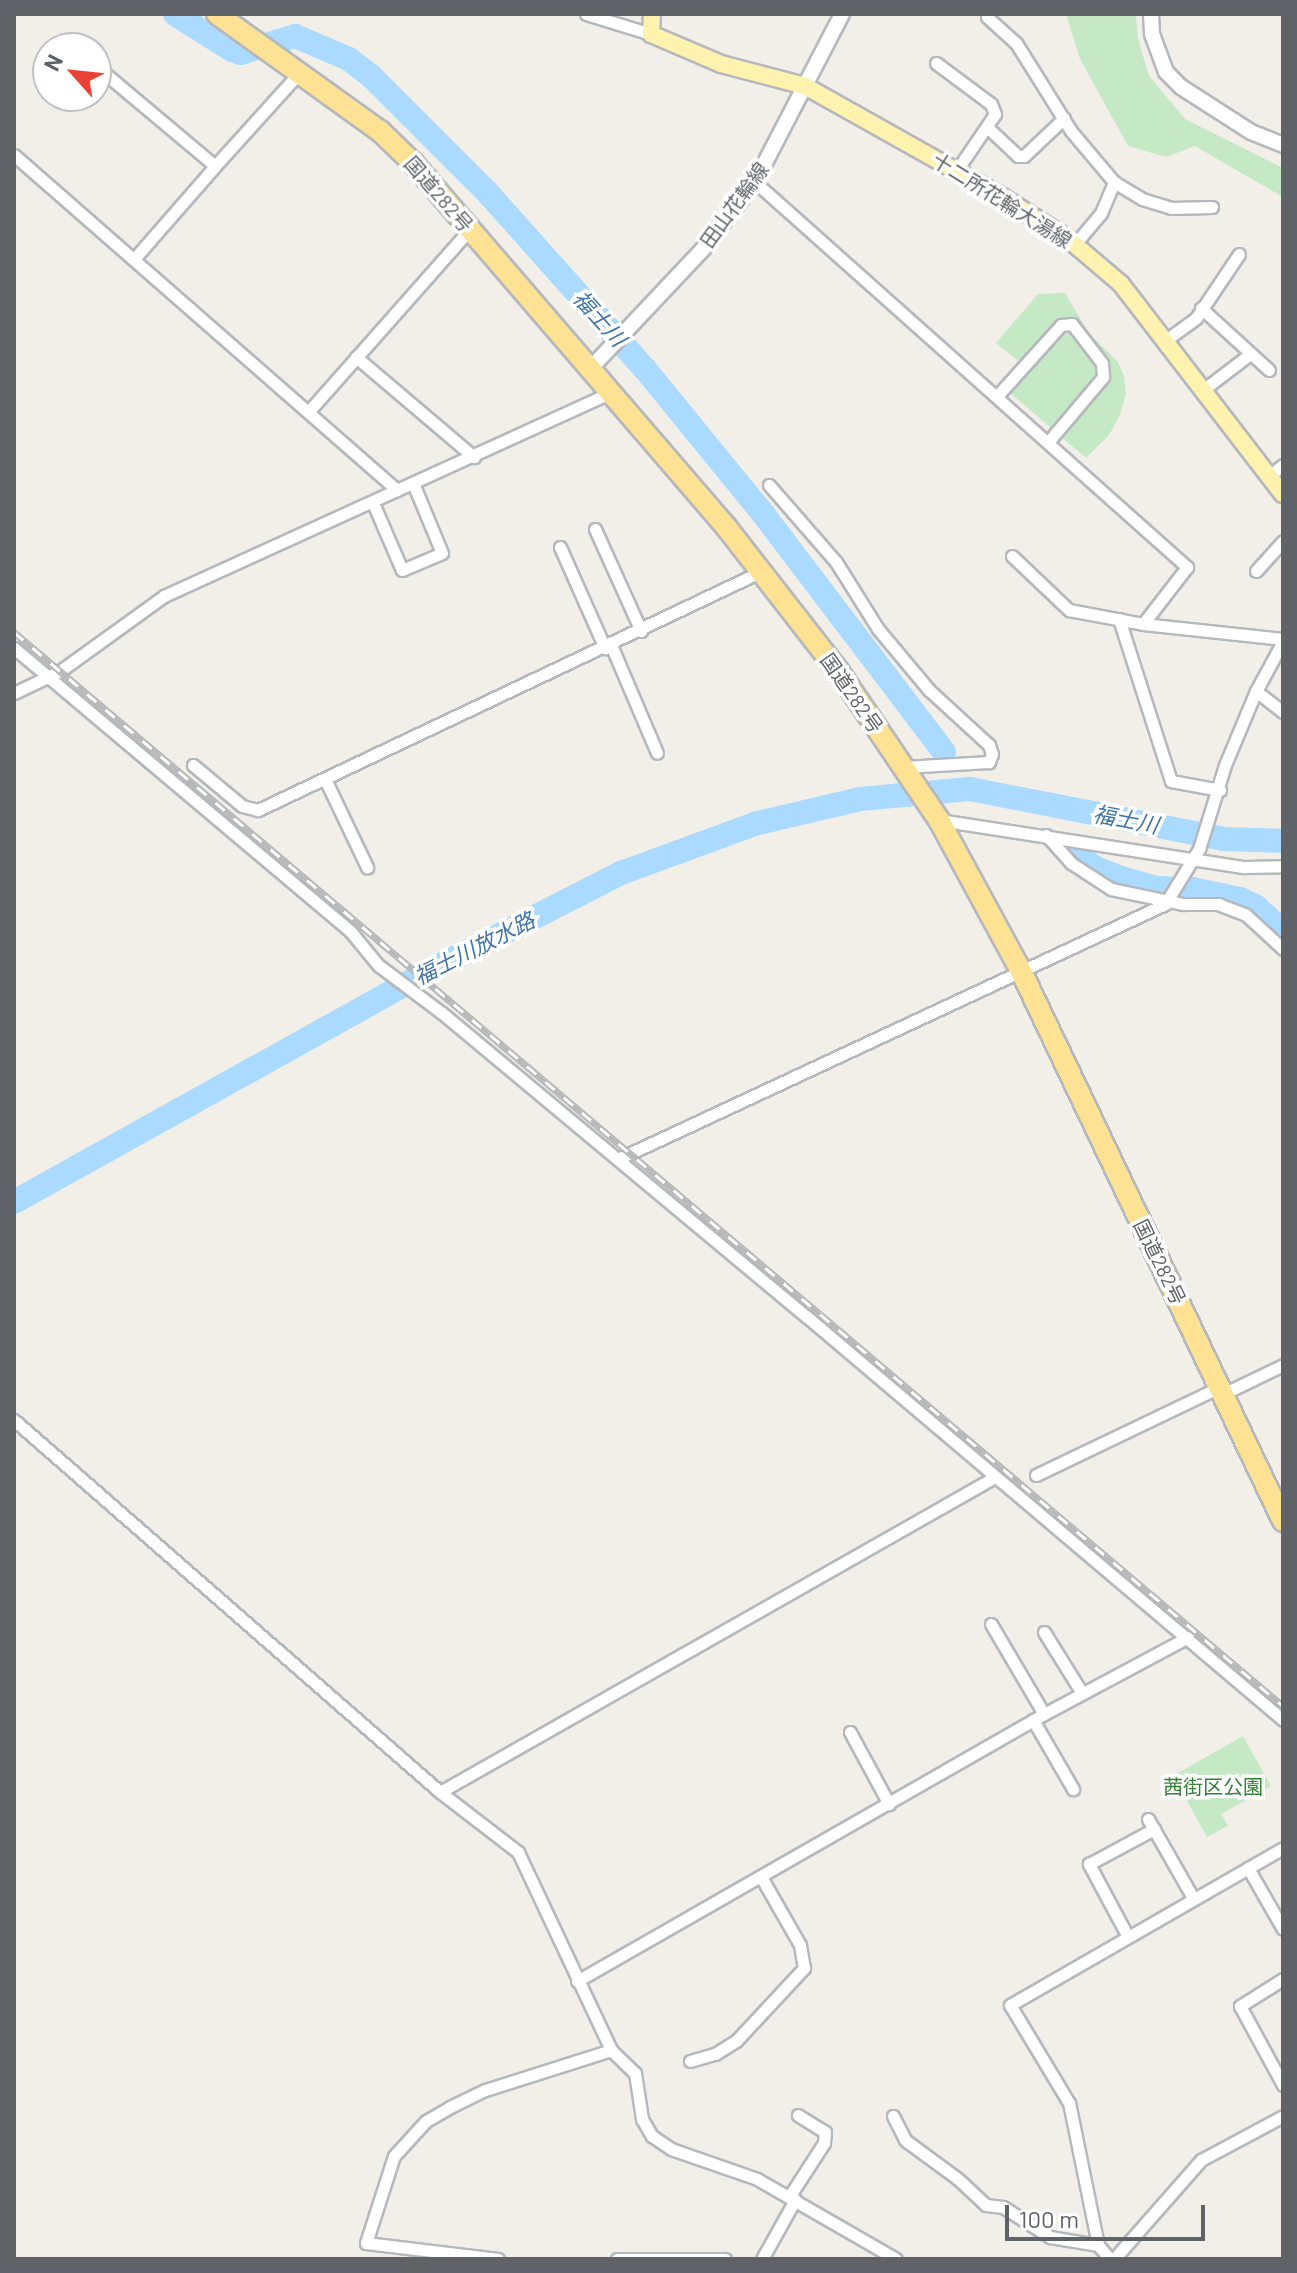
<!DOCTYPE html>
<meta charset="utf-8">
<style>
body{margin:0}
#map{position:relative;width:1297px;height:2273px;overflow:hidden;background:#f1efe8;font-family:Barlow,"Noto Sans JP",sans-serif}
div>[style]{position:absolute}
.green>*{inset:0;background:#c5e8c5}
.river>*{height:24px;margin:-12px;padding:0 12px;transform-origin:12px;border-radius:12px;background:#aadaff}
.roads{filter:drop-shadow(2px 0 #b5b8bc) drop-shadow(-2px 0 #b5b8bc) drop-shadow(0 2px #b5b8bc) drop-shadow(0 -2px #b5b8bc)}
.street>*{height:11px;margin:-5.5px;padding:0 5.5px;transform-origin:5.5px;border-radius:5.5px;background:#fff}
.secondary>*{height:14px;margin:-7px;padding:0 7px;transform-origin:7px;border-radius:7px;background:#fff}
.primary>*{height:16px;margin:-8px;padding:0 8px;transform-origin:8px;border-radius:8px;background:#fff2af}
.highway>*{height:20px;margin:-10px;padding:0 10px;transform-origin:10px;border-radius:10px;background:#fde293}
.rail>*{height:7px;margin-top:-3.5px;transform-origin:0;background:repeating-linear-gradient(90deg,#fff 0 12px,#b6b7b8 0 24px);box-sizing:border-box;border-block:2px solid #b6b7b8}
span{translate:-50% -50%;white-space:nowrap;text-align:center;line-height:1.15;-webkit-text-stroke:7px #fff;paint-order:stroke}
.street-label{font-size:20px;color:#5f6368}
.park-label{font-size:20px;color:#348238}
.water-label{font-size:22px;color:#4174aa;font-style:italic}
.frame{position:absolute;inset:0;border:16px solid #5f6368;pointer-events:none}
.north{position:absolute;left:32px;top:32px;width:80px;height:80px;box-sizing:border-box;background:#fff;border:2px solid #bfc1c3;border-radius:50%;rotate:297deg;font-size:22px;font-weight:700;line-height:32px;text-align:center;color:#5f6368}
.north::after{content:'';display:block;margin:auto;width:28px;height:36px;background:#ea4335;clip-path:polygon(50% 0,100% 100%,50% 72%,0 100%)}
.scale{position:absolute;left:1005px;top:2205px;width:200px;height:36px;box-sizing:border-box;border:4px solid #5f6368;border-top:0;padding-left:10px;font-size:24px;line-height:28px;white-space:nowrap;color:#5f6368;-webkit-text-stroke:6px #fff;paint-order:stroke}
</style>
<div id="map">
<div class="green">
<i style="clip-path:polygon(1066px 14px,1136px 14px,1138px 39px,1149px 76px,1185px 119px,1283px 168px,1283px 197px,1195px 146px,1166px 157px,1128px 146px,1080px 59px)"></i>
<i style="clip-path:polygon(1065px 293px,1089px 333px,1118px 362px,1124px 376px,1126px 394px,1120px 415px,1109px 435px,1086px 458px,1009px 392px,1026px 367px,996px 343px,1038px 294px)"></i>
<i style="clip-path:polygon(1243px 1736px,1271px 1786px,1221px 1814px,1228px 1826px,1207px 1837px,1173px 1776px)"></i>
</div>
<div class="river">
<i style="left:175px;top:14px;width:67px;rotate:32.3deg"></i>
<i style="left:232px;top:50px;width:9px;rotate:18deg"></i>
<i style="left:241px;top:53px;width:57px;rotate:-17.5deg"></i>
<i style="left:295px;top:36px;width:59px;rotate:23.1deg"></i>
<i style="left:349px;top:59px;width:28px;rotate:38deg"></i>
<i style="left:371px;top:76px;width:165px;rotate:45deg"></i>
<i style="left:488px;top:193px;width:236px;rotate:48.3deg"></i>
<i style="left:645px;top:369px;width:188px;rotate:50.8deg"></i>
<i style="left:764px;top:515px;width:298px;rotate:52.8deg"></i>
<i style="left:1069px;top:849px;width:32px;rotate:36deg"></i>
<i style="left:1095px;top:868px;width:28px;rotate:21deg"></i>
<i style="left:1121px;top:878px;width:35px;rotate:16deg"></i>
<i style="left:1155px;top:888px;width:37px;rotate:2deg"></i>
<i style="left:1192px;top:889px;width:49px;rotate:11.8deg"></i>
<i style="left:1240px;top:899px;width:17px;rotate:25deg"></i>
<i style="left:1255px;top:906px;width:38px;rotate:42deg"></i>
<i style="left:14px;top:1202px;width:484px;rotate:-29.1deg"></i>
<i style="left:437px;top:967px;width:207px;rotate:-27.1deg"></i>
<i style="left:621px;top:873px;width:146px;rotate:-20.1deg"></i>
<i style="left:758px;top:823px;width:105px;rotate:-13.2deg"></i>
<i style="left:860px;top:799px;width:110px;rotate:-5.2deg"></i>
<i style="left:970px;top:789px;width:259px;rotate:11.1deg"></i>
<i style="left:1224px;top:839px;width:59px;rotate:1.9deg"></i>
</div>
<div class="roads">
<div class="street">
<i style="left:586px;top:14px;width:68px;rotate:17.1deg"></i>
<i style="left:987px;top:17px;width:39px;rotate:42deg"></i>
<i style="left:1016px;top:43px;width:104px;rotate:58deg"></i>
<i style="left:1071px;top:131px;width:67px;rotate:49.9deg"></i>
<i style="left:1114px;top:182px;width:33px;rotate:31deg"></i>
<i style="left:1142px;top:199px;width:30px;rotate:17deg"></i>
<i style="left:1171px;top:208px;width:41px;rotate:-1.4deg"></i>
<i style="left:936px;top:63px;width:69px;rotate:36.7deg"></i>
<i style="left:991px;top:104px;width:11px;rotate:68deg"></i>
<i style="left:995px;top:114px;width:68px;rotate:124.2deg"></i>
<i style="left:96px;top:66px;width:155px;rotate:40deg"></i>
<i style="left:215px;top:166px;width:125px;rotate:-47.9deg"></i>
<i style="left:987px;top:127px;width:42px;rotate:43.1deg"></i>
<i style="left:1018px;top:156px;width:6px"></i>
<i style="left:1024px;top:156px;width:55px;rotate:-43.5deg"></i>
<i style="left:14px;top:155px;width:509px;rotate:41.18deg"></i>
<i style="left:755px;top:182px;width:579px;rotate:41.71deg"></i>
<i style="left:1187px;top:567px;width:72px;rotate:127.7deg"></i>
<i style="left:1075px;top:244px;width:40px;rotate:-50deg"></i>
<i style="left:1101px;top:213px;width:34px;rotate:-67deg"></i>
<i style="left:134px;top:259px;width:123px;rotate:-48.9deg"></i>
<i style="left:1201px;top:308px;width:92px;rotate:42.4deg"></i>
<i style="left:1166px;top:340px;width:37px;rotate:-36deg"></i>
<i style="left:1196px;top:318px;width:77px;rotate:-56.1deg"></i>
<i style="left:356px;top:357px;width:155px;rotate:40.3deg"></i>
<i style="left:1203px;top:390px;width:59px;rotate:-37.5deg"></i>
<i style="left:998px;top:395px;width:94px;rotate:-48deg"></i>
<i style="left:1061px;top:325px;width:11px;rotate:-5deg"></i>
<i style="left:1072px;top:324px;width:49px;rotate:52.4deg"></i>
<i style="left:1102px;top:363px;width:14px;rotate:86deg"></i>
<i style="left:1103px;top:377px;width:84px;rotate:130.2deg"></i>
<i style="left:309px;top:411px;width:243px;rotate:-48.5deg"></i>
<i style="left:1268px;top:477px;width:19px;rotate:-39deg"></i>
<i style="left:769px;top:485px;width:102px;rotate:49deg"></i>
<i style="left:836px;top:562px;width:79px;rotate:57.9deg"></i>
<i style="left:878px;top:629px;width:80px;rotate:50.1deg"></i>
<i style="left:929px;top:690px;width:81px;rotate:42.5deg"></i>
<i style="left:989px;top:745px;width:9px;rotate:72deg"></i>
<i style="left:992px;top:754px;width:9px;rotate:111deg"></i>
<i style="left:989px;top:762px;width:86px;rotate:176.7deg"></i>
<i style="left:373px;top:503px;width:73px;rotate:66.6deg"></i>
<i style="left:402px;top:570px;width:43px;rotate:-23deg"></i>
<i style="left:442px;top:553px;width:76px;rotate:-112.5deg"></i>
<i style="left:595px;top:529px;width:112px;rotate:65.7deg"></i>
<i style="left:560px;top:547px;width:111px;rotate:66deg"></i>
<i style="left:1012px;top:556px;width:79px;rotate:43.5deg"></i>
<i style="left:1069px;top:610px;width:75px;rotate:10.7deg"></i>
<i style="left:1143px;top:624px;width:141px;rotate:6.1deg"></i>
<i style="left:1256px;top:571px;width:40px;rotate:-48deg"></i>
<i style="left:1119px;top:619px;width:170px;rotate:72.2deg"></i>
<i style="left:1171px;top:781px;width:50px;rotate:10.4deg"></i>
<i style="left:611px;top:645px;width:117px;rotate:66.9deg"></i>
<i style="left:14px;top:648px;width:441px;rotate:40.1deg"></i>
<i style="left:351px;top:932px;width:43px;rotate:50.7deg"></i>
<i style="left:378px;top:965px;width:80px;rotate:36.9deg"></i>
<i style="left:442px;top:1013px;width:474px;rotate:39.8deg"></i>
<i style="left:806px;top:1316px;width:625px;rotate:40.26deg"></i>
<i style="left:1256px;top:691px;width:34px;rotate:38deg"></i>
<i style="left:14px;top:693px;width:51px;rotate:-25.6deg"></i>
<i style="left:60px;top:671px;width:128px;rotate:-35.8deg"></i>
<i style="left:164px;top:596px;width:489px;rotate:-24.5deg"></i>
<i style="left:193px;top:765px;width:64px;rotate:39.9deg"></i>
<i style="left:242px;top:806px;width:16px;rotate:14deg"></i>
<i style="left:258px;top:810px;width:558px;rotate:-25.37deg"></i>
<i style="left:325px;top:779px;width:98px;rotate:64.5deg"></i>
<i style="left:939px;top:820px;width:309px;rotate:8.8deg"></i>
<i style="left:1244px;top:867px;width:39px;rotate:-1deg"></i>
<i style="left:1046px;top:835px;width:38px;rotate:48deg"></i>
<i style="left:1071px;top:863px;width:48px;rotate:33deg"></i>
<i style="left:1111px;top:889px;width:74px;rotate:11.8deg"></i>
<i style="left:1183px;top:904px;width:35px"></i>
<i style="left:1218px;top:904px;width:30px;rotate:21deg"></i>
<i style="left:1246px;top:915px;width:50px;rotate:42.6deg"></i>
<i style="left:618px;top:1159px;width:604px;rotate:-24.99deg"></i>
<i style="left:1165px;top:904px;width:65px;rotate:-58.3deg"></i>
<i style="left:1199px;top:849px;width:88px;rotate:-72.8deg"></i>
<i style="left:1225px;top:765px;width:80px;rotate:-67.3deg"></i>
<i style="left:1256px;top:691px;width:57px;rotate:-61.6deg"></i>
<i style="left:1223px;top:1394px;width:67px;rotate:-25.8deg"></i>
<i style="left:14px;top:1420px;width:566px;rotate:41.13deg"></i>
<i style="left:440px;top:1792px;width:98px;rotate:37.6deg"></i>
<i style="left:518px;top:1852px;width:219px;rotate:64.8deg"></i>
<i style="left:611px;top:2050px;width:33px;rotate:44deg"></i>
<i style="left:635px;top:2073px;width:47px;rotate:81.3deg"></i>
<i style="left:642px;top:2119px;width:20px;rotate:60deg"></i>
<i style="left:652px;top:2136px;width:23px;rotate:34deg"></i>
<i style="left:671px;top:2149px;width:91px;rotate:19.2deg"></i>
<i style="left:757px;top:2179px;width:160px;rotate:29.9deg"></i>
<i style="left:1036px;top:1475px;width:204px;rotate:-25.6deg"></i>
<i style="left:991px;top:1624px;width:104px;rotate:59.5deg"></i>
<i style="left:1044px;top:1632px;width:72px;rotate:58.1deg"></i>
<i style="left:1033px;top:1720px;width:80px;rotate:59.9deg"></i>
<i style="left:850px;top:1732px;width:82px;rotate:61.6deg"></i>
<i style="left:440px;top:1792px;width:638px;rotate:-29.58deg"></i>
<i style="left:1148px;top:1819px;width:91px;rotate:60.3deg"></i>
<i style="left:1248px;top:1868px;width:70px;rotate:60.2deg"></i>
<i style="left:1127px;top:1935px;width:81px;rotate:-118.2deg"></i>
<i style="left:1089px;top:1864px;width:74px;rotate:-28.3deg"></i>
<i style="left:1283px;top:1979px;width:51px;rotate:147.9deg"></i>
<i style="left:1240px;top:2006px;width:90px;rotate:61.4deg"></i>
<i style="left:577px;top:1981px;width:538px;rotate:-29.76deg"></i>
<i style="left:1044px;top:1714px;width:163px;rotate:-28.1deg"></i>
<i style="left:690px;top:2061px;width:26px;rotate:-16deg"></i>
<i style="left:715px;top:2054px;width:25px;rotate:-32deg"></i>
<i style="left:736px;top:2041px;width:100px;rotate:-47deg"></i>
<i style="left:804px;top:1968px;width:23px;rotate:-100deg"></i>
<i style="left:800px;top:1945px;width:78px;rotate:-119.8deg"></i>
<i style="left:893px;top:2116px;width:27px;rotate:63deg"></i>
<i style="left:905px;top:2140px;width:66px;rotate:36.3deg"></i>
<i style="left:958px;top:2179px;width:38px;rotate:43deg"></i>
<i style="left:986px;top:2205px;width:17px;rotate:7deg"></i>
<i style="left:1003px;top:2207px;width:56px;rotate:32.6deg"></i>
<i style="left:1050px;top:2237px;width:49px;rotate:9.5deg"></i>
<i style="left:789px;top:2197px;width:64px;rotate:-57.1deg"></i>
<i style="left:824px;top:2143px;width:11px;rotate:-85deg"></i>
<i style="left:825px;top:2132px;width:32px;rotate:-148deg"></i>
<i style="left:498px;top:2259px;width:133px;rotate:-173.1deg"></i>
<i style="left:366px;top:2243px;width:91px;rotate:-72.2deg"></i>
<i style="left:394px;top:2156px;width:47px;rotate:-47.6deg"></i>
<i style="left:426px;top:2121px;width:28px;rotate:-30deg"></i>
<i style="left:450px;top:2107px;width:39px;rotate:-26deg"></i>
<i style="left:485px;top:2090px;width:132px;rotate:-17.6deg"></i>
<i style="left:617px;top:2259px;width:108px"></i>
<i style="left:762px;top:2259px;width:68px;rotate:-60.8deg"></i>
<i style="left:1110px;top:2259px;width:18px;rotate:-131deg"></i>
<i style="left:1098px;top:2245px;width:145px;rotate:-101.5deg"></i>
<i style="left:1069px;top:2103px;width:114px;rotate:-121deg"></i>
<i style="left:1010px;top:2005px;width:315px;rotate:-29.9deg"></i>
<i style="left:1114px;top:2259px;width:132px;rotate:-48.7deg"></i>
<i style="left:1201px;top:2160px;width:93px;rotate:-28.2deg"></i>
</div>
<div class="secondary">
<i style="left:1151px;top:14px;width:20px;rotate:87deg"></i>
<i style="left:1152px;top:34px;width:40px;rotate:69.8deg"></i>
<i style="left:1166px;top:72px;width:21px;rotate:45deg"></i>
<i style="left:1181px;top:87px;width:83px;rotate:32.7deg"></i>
<i style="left:1251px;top:132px;width:35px;rotate:22deg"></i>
<i style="left:589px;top:370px;width:166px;rotate:-46.7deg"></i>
<i style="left:703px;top:249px;width:85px;rotate:-52.2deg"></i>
<i style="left:755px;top:182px;width:189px;rotate:-62.6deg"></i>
</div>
<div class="primary">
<i style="left:652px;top:14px;width:20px;rotate:93deg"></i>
<i style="left:651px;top:34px;width:76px;rotate:23.2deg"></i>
<i style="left:721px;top:64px;width:87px;rotate:14.7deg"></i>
<i style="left:805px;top:86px;width:225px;rotate:29.3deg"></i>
<i style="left:1001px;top:196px;width:78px;rotate:32.5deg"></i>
<i style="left:1067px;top:238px;width:71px;rotate:40.4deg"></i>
<i style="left:1121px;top:284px;width:265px;rotate:52.4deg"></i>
</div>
<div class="highway">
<i style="left:217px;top:14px;width:201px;rotate:35.7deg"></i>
<i style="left:380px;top:131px;width:47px;rotate:44.1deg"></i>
<i style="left:414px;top:164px;width:480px;rotate:49.3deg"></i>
<i style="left:727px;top:528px;width:182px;rotate:52.1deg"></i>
<i style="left:839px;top:672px;width:179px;rotate:56deg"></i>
<i style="left:939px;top:820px;width:174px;rotate:61.5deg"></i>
<i style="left:1022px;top:973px;width:607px;rotate:64.53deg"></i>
</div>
</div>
<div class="rail">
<i style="left:14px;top:632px;width:1662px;rotate:40.24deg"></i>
</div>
<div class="street-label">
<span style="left:439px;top:194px;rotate:49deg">国道282号</span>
<span style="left:1002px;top:200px;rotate:32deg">十二所花輪大湯線</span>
<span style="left:734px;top:205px;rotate:-54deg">田山花輪線</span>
<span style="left:852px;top:693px;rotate:55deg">国道282号</span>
<span style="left:1160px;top:1262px;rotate:64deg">国道282号</span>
</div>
<div class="park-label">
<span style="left:1213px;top:1786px">茜街区公園</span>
</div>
<div class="water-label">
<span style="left:600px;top:318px;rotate:48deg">福士川</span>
<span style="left:1126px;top:819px;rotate:11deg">福士川</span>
<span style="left:474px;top:948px;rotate:-27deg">福士川放水路</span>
</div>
<div class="frame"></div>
<div class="north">N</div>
<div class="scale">100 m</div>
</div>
